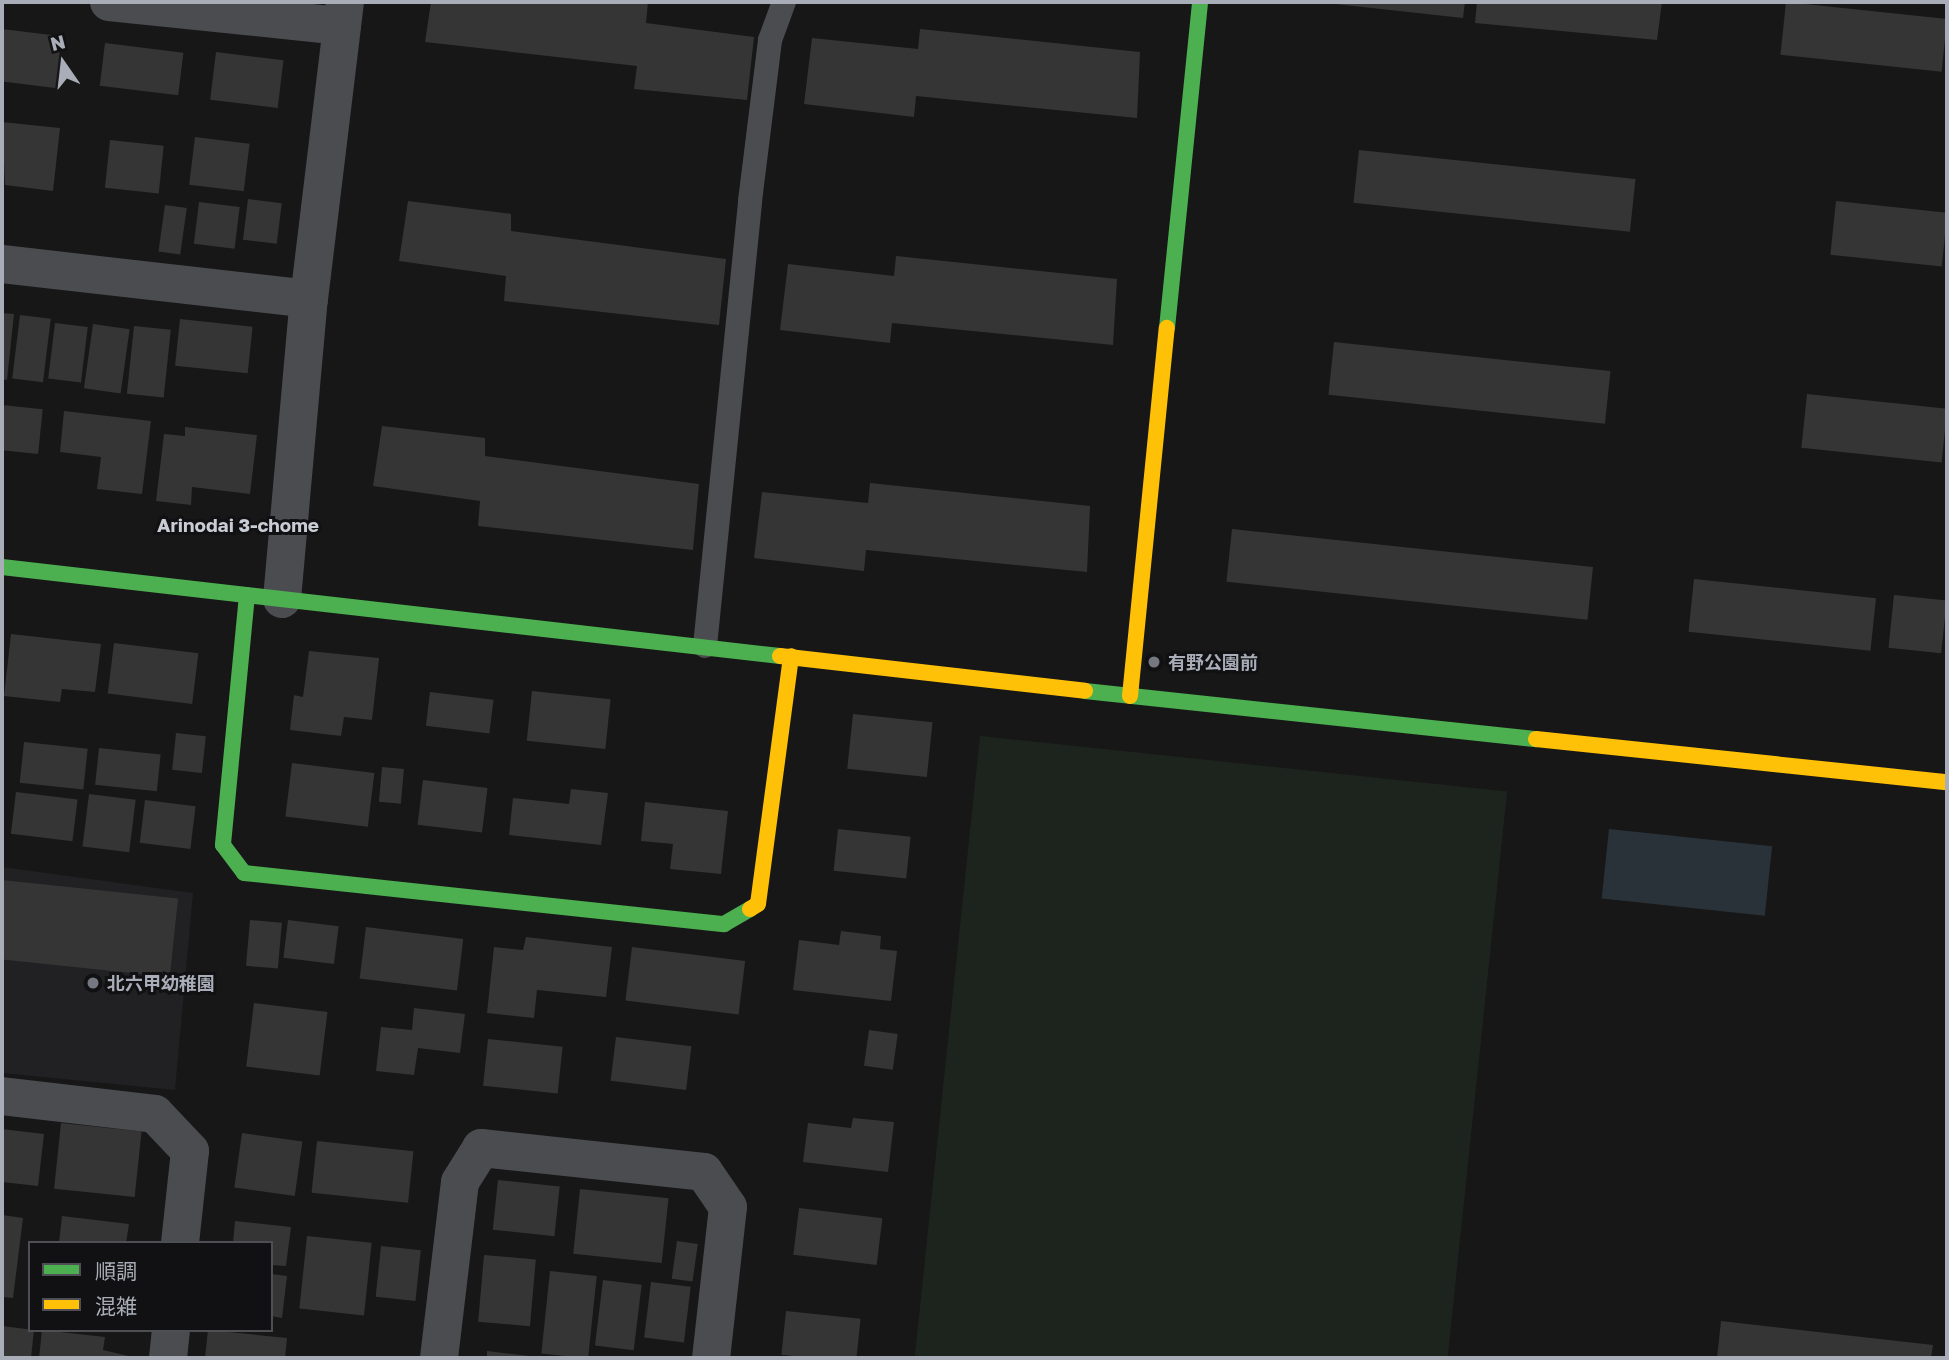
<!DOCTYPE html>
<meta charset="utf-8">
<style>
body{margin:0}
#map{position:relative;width:1949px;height:1360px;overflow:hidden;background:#171717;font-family:"Golos Text","Noto Sans JP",sans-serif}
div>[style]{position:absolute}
.built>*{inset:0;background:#212123}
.green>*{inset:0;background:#1d241e;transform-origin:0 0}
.water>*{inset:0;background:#2a3239;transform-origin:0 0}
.building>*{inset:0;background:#353536;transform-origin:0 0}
.lane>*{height:24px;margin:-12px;padding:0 12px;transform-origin:12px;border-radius:12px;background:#4b4c50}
.street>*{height:38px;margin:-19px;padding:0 19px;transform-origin:19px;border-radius:19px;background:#4b4c50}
.fast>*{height:16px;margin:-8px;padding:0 8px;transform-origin:8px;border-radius:8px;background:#4caf50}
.slow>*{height:16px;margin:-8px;padding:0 8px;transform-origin:8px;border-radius:8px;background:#ffc107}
.dots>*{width:19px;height:19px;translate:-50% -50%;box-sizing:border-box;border:4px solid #111113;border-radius:50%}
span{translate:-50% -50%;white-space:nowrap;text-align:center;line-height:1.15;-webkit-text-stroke:6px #111113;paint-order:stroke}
.poi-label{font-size:18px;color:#a8adb8;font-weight:700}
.left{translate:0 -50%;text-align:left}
.neighbourhood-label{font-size:19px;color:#c9ccd4;font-weight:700}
.frame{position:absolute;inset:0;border:4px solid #a8adb8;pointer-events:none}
.legend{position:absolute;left:28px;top:1241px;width:245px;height:91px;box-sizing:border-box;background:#111113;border:2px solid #4d4f55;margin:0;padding:9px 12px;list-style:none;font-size:21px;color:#a8adb8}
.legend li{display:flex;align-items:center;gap:14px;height:35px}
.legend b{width:35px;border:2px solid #4d4f55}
.north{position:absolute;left:28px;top:28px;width:70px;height:70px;-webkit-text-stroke:5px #111113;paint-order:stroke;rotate:346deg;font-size:19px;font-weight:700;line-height:28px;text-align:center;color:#a8adb8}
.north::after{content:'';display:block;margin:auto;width:24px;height:32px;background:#a8adb8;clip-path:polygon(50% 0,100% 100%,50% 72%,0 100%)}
</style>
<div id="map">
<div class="built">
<i style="clip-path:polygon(2px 867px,193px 893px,175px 1090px,2px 1073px)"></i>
</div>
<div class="green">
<i style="left:980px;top:736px;width:530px;height:626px;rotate:6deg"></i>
</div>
<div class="water">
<i style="left:1609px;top:829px;width:164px;height:70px;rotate:6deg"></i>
</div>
<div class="building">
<i style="clip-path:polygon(431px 2px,648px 2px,646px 23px,754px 37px,747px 100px,634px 89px,637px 66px,425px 42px)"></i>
<i style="clip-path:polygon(1317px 2px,1465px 2px,1463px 18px)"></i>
<i style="clip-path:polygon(1477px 2px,1662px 2px,1657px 40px,1475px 23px)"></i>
<i style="left:1786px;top:2px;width:162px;height:53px;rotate:6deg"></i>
<i style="left:2px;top:29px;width:60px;height:52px;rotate:7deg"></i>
<i style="clip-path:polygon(920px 29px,1140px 52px,1137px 118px,916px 96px,914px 117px,804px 104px,812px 38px,918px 49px)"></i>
<i style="left:105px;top:43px;width:79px;height:43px;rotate:7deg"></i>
<i style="left:216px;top:52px;width:68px;height:48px;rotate:7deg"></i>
<i style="clip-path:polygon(2px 122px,60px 128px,53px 191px,5px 185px)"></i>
<i style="left:195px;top:137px;width:55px;height:48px;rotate:7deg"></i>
<i style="left:110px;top:140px;width:54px;height:48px;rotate:6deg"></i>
<i style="left:1359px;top:150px;width:278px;height:53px;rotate:6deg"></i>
<i style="left:248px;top:199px;width:34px;height:41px;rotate:7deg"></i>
<i style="clip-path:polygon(408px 201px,511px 214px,511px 231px,726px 259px,719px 325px,504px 301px,506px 276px,399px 261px)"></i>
<i style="left:1836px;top:201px;width:112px;height:54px;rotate:6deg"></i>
<i style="left:199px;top:202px;width:41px;height:42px;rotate:7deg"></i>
<i style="left:165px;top:205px;width:22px;height:47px;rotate:8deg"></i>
<i style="clip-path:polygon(896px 256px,1117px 279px,1113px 345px,892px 323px,890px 343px,780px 330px,788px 264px,894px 276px)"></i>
<i style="clip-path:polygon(2px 313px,14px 314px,7px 380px,2px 379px)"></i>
<i style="left:20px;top:315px;width:31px;height:64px;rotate:7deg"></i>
<i style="left:180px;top:319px;width:73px;height:47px;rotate:6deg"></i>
<i style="left:55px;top:323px;width:33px;height:56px;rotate:7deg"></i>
<i style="left:93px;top:324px;width:37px;height:65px;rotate:8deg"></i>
<i style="left:134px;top:326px;width:37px;height:68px;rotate:6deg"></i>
<i style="left:1334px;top:342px;width:278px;height:53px;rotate:6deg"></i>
<i style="left:1807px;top:394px;width:141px;height:54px;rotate:6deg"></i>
<i style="left:2px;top:405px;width:41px;height:45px;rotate:6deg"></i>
<i style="clip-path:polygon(64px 411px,151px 421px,142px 494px,97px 489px,101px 457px,60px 452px)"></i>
<i style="clip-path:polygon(382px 426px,485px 438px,485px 456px,699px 484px,693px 550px,478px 526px,480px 501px,373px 486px)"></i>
<i style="clip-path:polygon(185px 427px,257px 435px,250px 494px,192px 487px,191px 505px,156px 501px,164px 434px,185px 436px)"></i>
<i style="clip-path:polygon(870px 483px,1090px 506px,1087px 572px,866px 550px,864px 571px,754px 558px,762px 492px,868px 503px)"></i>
<i style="left:1232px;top:529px;width:363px;height:53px;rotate:6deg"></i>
<i style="left:1694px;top:579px;width:183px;height:53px;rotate:6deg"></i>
<i style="left:1894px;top:595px;width:53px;height:53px;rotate:6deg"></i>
<i style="clip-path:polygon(11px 634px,101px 644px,95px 692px,62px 689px,60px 702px,4px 696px)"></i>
<i style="left:114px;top:643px;width:85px;height:51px;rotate:7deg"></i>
<i style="clip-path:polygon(309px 651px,379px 658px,372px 720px,344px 717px,341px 736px,290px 730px,294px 695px,303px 697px)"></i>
<i style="left:532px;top:691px;width:79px;height:50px;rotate:6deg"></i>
<i style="left:430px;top:692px;width:64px;height:34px;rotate:7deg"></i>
<i style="left:853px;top:714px;width:80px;height:55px;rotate:6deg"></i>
<i style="left:176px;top:733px;width:30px;height:37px;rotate:6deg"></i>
<i style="left:24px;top:742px;width:64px;height:41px;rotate:6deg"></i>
<i style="left:99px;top:748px;width:62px;height:37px;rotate:6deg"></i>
<i style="left:292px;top:763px;width:83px;height:54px;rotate:7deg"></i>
<i style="left:382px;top:767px;width:22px;height:35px;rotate:5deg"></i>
<i style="left:423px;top:780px;width:65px;height:45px;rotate:7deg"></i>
<i style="clip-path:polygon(571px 789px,608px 793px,601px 845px,509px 835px,513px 798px,569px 804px)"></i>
<i style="left:16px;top:792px;width:62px;height:42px;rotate:7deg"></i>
<i style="left:89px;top:794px;width:47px;height:53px;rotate:7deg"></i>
<i style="left:145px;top:800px;width:51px;height:43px;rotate:7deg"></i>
<i style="clip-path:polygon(645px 802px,728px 811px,721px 874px,670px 869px,673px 844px,641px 841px)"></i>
<i style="left:838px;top:829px;width:73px;height:42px;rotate:6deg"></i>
<i style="left:2px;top:880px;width:177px;height:79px;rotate:6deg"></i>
<i style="left:250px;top:920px;width:32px;height:46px;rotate:5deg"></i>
<i style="left:288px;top:920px;width:51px;height:38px;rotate:7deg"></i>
<i style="left:366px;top:927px;width:98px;height:52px;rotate:7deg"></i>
<i style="clip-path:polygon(841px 931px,881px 936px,880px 949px,897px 951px,891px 1001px,793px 990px,799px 940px,839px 945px)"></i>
<i style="clip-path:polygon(526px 937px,612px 947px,606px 997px,537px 990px,534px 1018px,487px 1013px,494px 947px,523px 950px)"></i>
<i style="left:632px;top:947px;width:114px;height:54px;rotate:7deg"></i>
<i style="left:254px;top:1003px;width:74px;height:64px;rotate:7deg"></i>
<i style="clip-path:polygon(414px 1008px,465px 1014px,460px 1053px,418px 1048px,414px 1075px,376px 1071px,381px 1027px,412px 1030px)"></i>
<i style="left:869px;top:1030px;width:29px;height:36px;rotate:8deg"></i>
<i style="left:616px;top:1037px;width:76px;height:44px;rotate:7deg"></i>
<i style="left:488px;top:1039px;width:75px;height:47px;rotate:6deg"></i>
<i style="clip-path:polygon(853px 1118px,894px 1122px,888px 1172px,803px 1162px,808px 1123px,851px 1128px)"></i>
<i style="left:61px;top:1123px;width:81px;height:66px;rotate:6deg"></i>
<i style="clip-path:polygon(2px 1129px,44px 1134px,38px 1186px,2px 1182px)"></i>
<i style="left:242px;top:1133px;width:61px;height:55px;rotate:8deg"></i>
<i style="left:317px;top:1141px;width:97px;height:52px;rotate:6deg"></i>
<i style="left:498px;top:1180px;width:62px;height:50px;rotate:6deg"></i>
<i style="left:580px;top:1189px;width:89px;height:65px;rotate:6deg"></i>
<i style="left:799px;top:1208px;width:84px;height:47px;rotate:7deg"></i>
<i style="clip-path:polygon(2px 1215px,23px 1218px,13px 1298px,2px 1297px)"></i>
<i style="clip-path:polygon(62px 1216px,129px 1224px,126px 1243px,59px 1243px)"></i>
<i style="clip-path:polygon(235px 1221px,291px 1227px,286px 1266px,271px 1265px,271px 1243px,233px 1243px)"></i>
<i style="left:307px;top:1236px;width:65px;height:73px;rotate:6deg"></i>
<i style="left:677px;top:1241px;width:21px;height:38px;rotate:8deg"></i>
<i style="left:381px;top:1246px;width:40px;height:51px;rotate:6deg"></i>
<i style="left:484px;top:1255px;width:52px;height:67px;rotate:5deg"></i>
<i style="left:550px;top:1271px;width:47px;height:83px;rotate:6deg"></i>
<i style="clip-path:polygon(271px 1274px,287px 1276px,282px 1318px,271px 1316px)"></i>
<i style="left:603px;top:1280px;width:39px;height:66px;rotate:7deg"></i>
<i style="left:651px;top:1282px;width:40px;height:56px;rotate:7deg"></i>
<i style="left:786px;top:1311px;width:75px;height:44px;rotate:6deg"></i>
<i style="clip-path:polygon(1721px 1321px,1933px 1345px,1931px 1358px,1717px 1358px)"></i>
<i style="clip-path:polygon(2px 1326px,34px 1330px,31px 1358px,2px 1358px)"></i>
<i style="clip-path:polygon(42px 1330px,105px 1337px,103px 1350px,137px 1358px,39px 1358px)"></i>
<i style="clip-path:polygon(208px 1330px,287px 1338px,285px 1358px,205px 1358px)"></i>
<i style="clip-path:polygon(487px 1351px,539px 1357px,539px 1358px,487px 1358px)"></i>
</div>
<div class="lane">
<i style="left:705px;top:646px;width:447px;rotate:-84.2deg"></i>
<i style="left:750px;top:201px;width:162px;rotate:-82.9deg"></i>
<i style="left:770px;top:40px;width:40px;rotate:-69.8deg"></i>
</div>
<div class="street">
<i style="left:109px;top:2px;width:234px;rotate:5.9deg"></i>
<i style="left:2px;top:264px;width:309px;rotate:6.5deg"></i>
<i style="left:282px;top:599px;width:301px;rotate:-84.9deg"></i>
<i style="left:309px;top:299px;width:299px;rotate:-83.1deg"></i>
<i style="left:2px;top:1096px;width:154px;rotate:6.7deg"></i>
<i style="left:155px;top:1114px;width:51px;rotate:46.6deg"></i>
<i style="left:190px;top:1151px;width:93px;rotate:96.2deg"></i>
<i style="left:168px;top:1358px;width:28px;rotate:-84deg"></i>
<i style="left:439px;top:1358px;width:177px;rotate:-83.2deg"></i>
<i style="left:460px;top:1182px;width:40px;rotate:-58deg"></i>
<i style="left:481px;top:1148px;width:224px;rotate:6.1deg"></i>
<i style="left:704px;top:1172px;width:42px;rotate:55.6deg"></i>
<i style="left:728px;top:1207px;width:152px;rotate:96.4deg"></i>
</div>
<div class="fast">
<i style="left:1167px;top:328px;width:328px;rotate:-84.2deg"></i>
<i style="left:2px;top:567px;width:783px;rotate:6.53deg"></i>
<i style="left:247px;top:595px;width:251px;rotate:95.5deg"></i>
<i style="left:223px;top:845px;width:35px;rotate:53deg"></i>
<i style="left:244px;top:873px;width:483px;rotate:6.1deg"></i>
<i style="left:724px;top:924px;width:30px;rotate:-30deg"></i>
<i style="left:1085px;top:691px;width:454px;rotate:6.1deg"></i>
</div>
<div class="slow">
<i style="left:780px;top:656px;width:307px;rotate:6.5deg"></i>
<i style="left:1130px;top:696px;width:370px;rotate:-84.3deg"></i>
<i style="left:1536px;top:739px;width:413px;rotate:6deg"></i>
<i style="left:750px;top:909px;width:9px;rotate:-32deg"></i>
<i style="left:758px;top:904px;width:250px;rotate:-82.4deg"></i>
</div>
<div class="dots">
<i style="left:1154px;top:662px;background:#757880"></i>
<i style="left:93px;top:983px;background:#757880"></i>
</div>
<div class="poi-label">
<span class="left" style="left:1168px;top:662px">有野公園前</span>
<span class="left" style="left:107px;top:983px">北六甲幼稚園</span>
</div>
<div class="neighbourhood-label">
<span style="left:238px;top:525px">Arinodai 3-chome</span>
</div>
<div class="frame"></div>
<ul class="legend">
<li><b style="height:9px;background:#4caf50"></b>順調</li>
<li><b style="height:9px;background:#ffc107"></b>混雑</li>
</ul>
<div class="north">N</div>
</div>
